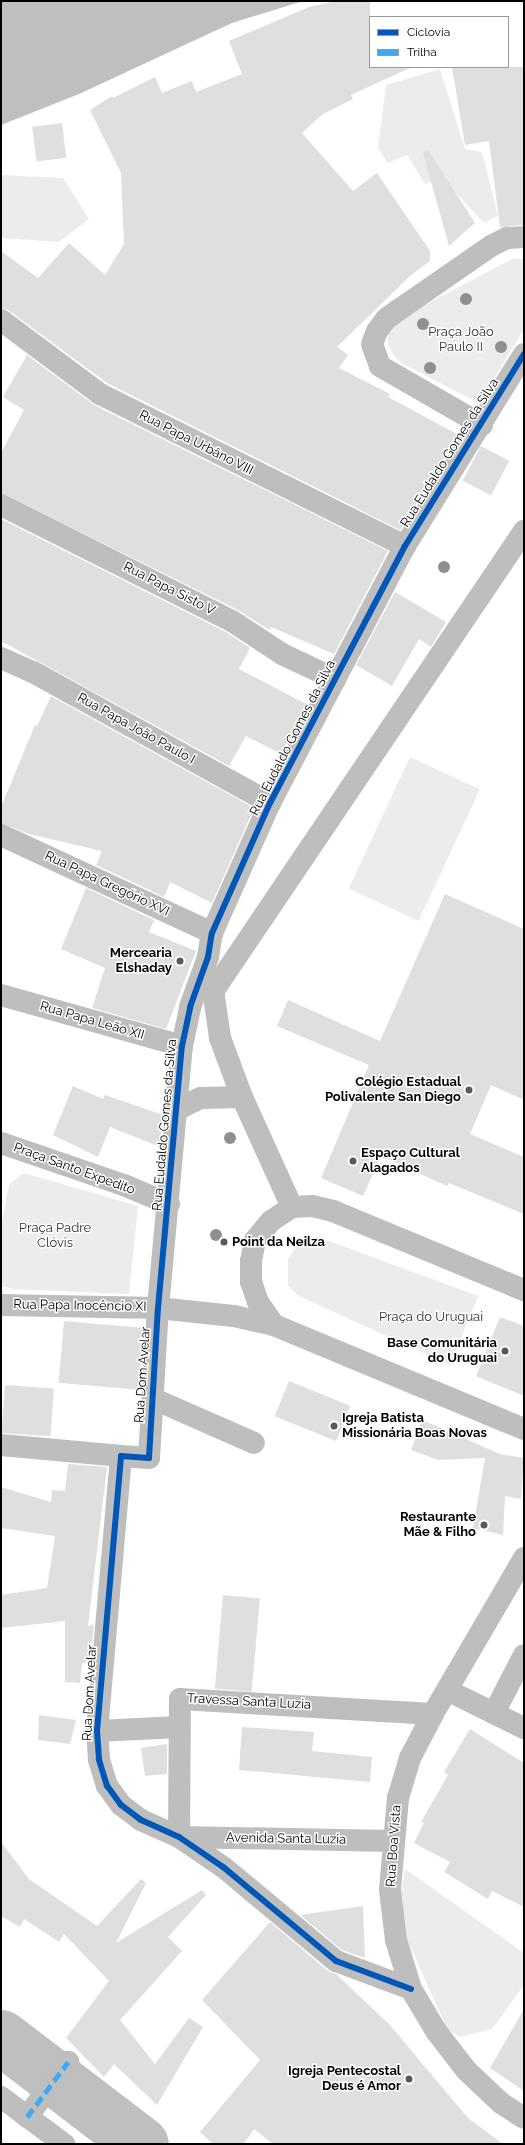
<!DOCTYPE html>
<meta charset="utf-8">
<style>
body{margin:0}
#map{position:relative;width:525px;height:2145px;overflow:hidden;background:#fff;font-family:Raleway,sans-serif}
div>[style]{position:absolute}
.green>*{inset:0;background:#ececec;transform-origin:0 0}
.water>*{inset:0;background:#bfbfbf}
.river>*{height:55px;margin:-27.5px;padding:0 27.5px;transform-origin:27.5px;border-radius:27.5px;background:#bfbfbf}
.building>*{inset:0;background:#dfdfdf;transform-origin:0 0}
.minor>*{height:22px;margin:-11px;padding:0 11px;transform-origin:11px;border-radius:11px;background:#bebebe}
.major>*{height:22px;margin:-11px;padding:0 11px;transform-origin:11px;border-radius:11px;background:#bebebe}
.quiet>*{height:5px;margin-top:-2.5px;transform-origin:0;background:repeating-linear-gradient(90deg,#3fa9f5 0 10px,transparent 0 15px)}
.cycleway>*{height:6px;margin:-3px;padding:0 3px;transform-origin:3px;border-radius:3px;background:#0057b8}
.trees>*{width:12px;height:12px;margin:-6px;border-radius:50%;background:#8f8f8f}
.dots>*{width:11px;height:11px;translate:-50% -50%;box-sizing:border-box;border:2px solid #fff;border-radius:50%}
span{translate:-50% -50%;white-space:nowrap;text-align:center;line-height:1.15;-webkit-text-stroke:3px #fff;paint-order:stroke}
.park-label{font-size:13px;color:#333}
.street-label{font-size:13px;color:#000}
.poi-label{font-size:13px;color:#000;font-weight:700}
.right{translate:-100% -50%;text-align:right}
.left{translate:0 -50%;text-align:left}
.frame{position:absolute;inset:0;border:2px solid #000;pointer-events:none}
.legend{position:absolute;left:369px;top:16px;width:140px;height:52px;box-sizing:border-box;background:#fff;border:1px solid #999;margin:0;padding:5px 7px;list-style:none;font-size:12px;color:#000}
.legend li{display:flex;align-items:center;gap:8px;height:20px}
.legend b{width:20px;border:1px solid #999}
</style>
<div id="map">
<div class="green">
<i style="clip-path:polygon(440px 69px,465px 149px,482px 152px,498px 216px,484px 223px,442px 178px,425px 184px,407px 155px,387px 163px,378px 147px,386px 85px)"></i>
<i style="clip-path:polygon(1px 175px,63px 178px,89px 219px,59px 242px,2px 238px)"></i>
<i style="clip-path:polygon(512px 259px,524px 259px,524px 329px,479px 403px,403px 364px,394px 356px,388px 345px,388px 335px,392px 326px,400px 318px)"></i>
<i style="left:410px;top:757px;width:77px;height:145px;rotate:25deg"></i>
<i style="clip-path:polygon(24px 1173px,138px 1206px,129px 1294px,11px 1289px,1px 1285px,1px 1226px,9px 1184px)"></i>
<i style="clip-path:polygon(308px 1237px,321px 1238px,478px 1296px,450px 1365px,299px 1296px,288px 1286px,288px 1258px,297px 1246px)"></i>
<i style="clip-path:polygon(405px 1869px,524px 1953px,524px 1985px,492px 2029px,460px 2037px,447px 2029px,402px 1928px,400px 1903px)"></i>
</div>
<div class="water">
<i style="clip-path:polygon(1px 1px,303px 1px,232px 23px,79px 94px,1px 125px)"></i>
</div>
<div class="river">
<i style="left:1px;top:2037px;width:176px;rotate:37.4deg"></i>
</div>
<div class="building">
<i style="clip-path:polygon(336px 1px,370px 1px,370px 67px,412px 67px,351px 95px,353px 99px,323px 114px,302px 133px,353px 191px,377px 173px,430px 251px,430px 261px,411px 275px,337px 347px,348px 355px,339px 368px,390px 394px,388px 397px,459px 435px,400px 530px,107px 383px,8px 310px,1px 308px,1px 251px,38px 278px,69px 243px,105px 275px,124px 244px,121px 173px,90px 110px,112px 96px,113px 98px,155px 77px,162px 93px,192px 81px,196px 92px,242px 74px,229px 41px,309px 7px)"></i>
<i style="clip-path:polygon(452px 67px,524px 67px,524px 225px,500px 227px,489px 141px,465px 145px)"></i>
<i style="left:62px;top:123px;width:35px;height:30px;rotate:83deg"></i>
<i style="clip-path:polygon(428px 150px,475px 223px,449px 246px,423px 153px)"></i>
<i style="clip-path:polygon(27px 355px,94px 405px,388px 551px,334px 654px,271px 627px,270px 630px,263px 626px,238px 610px,1px 493px,1px 453px,24px 410px,3px 397px)"></i>
<i style="left:481px;top:446px;width:32px;height:39px;rotate:28deg"></i>
<i style="clip-path:polygon(1px 519px,226px 632px,250px 648px,239px 669px,308px 705px,281px 754px,246px 736px,229px 766px,1px 641px)"></i>
<i style="clip-path:polygon(395px 592px,446px 622px,431px 647px,419px 639px,392px 686px,356px 665px)"></i>
<i style="clip-path:polygon(51px 696px,254px 808px,212px 903px,170px 882px,164px 897px,96px 865px,102px 851px,29px 834px,1px 823px,1px 807px,35px 725px,37px 726px)"></i>
<i style="clip-path:polygon(86px 888px,154px 920px,149px 932px,196px 951px,166px 1029px,92px 1008px,105px 968px,61px 949px)"></i>
<i style="clip-path:polygon(445px 894px,524px 929px,524px 1100px,491px 1085px,470px 1134px,524px 1157px,524px 1214px,449px 1183px,447px 1186px,381px 1156px,363px 1196px,321px 1178px,369px 1065px,277px 1026px,288px 1000px,380px 1041px)"></i>
<i style="clip-path:polygon(73px 1086px,103px 1099px,105px 1095px,163px 1115px,160px 1147px,110px 1127px,98px 1157px,53px 1135px)"></i>
<i style="clip-path:polygon(500px 1317px,524px 1326px,524px 1396px,476px 1376px)"></i>
<i style="left:64px;top:1321px;width:80px;height:62px;rotate:5deg"></i>
<i style="left:289px;top:1381px;width:66px;height:38px;rotate:22deg"></i>
<i style="left:5px;top:1385px;width:49px;height:48px;rotate:4deg"></i>
<i style="clip-path:polygon(422px 1420px,500px 1454px,524px 1458px,521px 1499px,505px 1496px,503px 1535px,473px 1528px,485px 1458px,438px 1460px,411px 1450px)"></i>
<i style="clip-path:polygon(68px 1464px,107px 1467px,88px 1626px,94px 1625px,90px 1662px,82px 1663px,80px 1683px,65px 1682px,65px 1621px,1px 1628px,1px 1595px,47px 1588px,55px 1536px,1px 1528px,1px 1487px,51px 1502px,52px 1490px,65px 1491px)"></i>
<i style="left:223px;top:1595px;width:37px;height:94px;rotate:5deg"></i>
<i style="clip-path:polygon(39px 1715px,76px 1720px,70px 1744px,38px 1740px)"></i>
<i style="clip-path:polygon(242px 1727px,314px 1732px,312px 1751px,372px 1757px,370px 1782px,239px 1770px)"></i>
<i style="clip-path:polygon(470px 1729px,524px 1763px,524px 1907px,492px 1891px,488px 1899px,467px 1886px,444px 1872px,450px 1862px,414px 1843px,424px 1823px,421px 1822px,448px 1775px,444px 1772px)"></i>
<i style="clip-path:polygon(167px 1744px,167px 1774px,145px 1776px,141px 1748px)"></i>
<i style="clip-path:polygon(1px 1842px,29px 1879px,97px 1926px,141px 1879px,146px 1883px,116px 1943px,202px 1890px,206px 1895px,168px 1937px,182px 1951px,120px 2020px,155px 2064px,189px 2018px,203px 2027px,157px 2105px,114px 2064px,104px 2077px,66px 2038px,109px 1981px,64px 1934px,59px 1942px,24px 1919px,20px 1927px,1px 1916px)"></i>
<i style="clip-path:polygon(363px 1906px,365px 1958px,342px 1950px,300px 1915px)"></i>
<i style="clip-path:polygon(270px 1922px,328px 1971px,336px 1974px,389px 2024px,468px 2118px,503px 2144px,273px 2144px,254px 2129px,244px 2144px,213px 2144px,200px 2132px,260px 2060px,202px 2000px)"></i>
<i style="clip-path:polygon(524px 2009px,524px 2091px,490px 2068px)"></i>
</div>
<div class="minor">
<i style="left:1px;top:320px;width:124px;rotate:36.8deg"></i>
<i style="left:100px;top:394px;width:341px;rotate:26.5deg"></i>
<i style="left:482px;top:425px;width:118px;rotate:-150deg"></i>
<i style="left:380px;top:366px;width:23px;rotate:-110deg"></i>
<i style="left:372px;top:344px;width:14px;rotate:-69deg"></i>
<i style="left:377px;top:331px;width:15px;rotate:-53deg"></i>
<i style="left:386px;top:319px;width:17px;rotate:-36deg"></i>
<i style="left:400px;top:309px;width:111px;rotate:-34.7deg"></i>
<i style="left:491px;top:246px;width:18px;rotate:-27deg"></i>
<i style="left:507px;top:238px;width:17px;rotate:-3deg"></i>
<i style="left:1px;top:505px;width:258px;rotate:26.7deg"></i>
<i style="left:232px;top:621px;width:60px;rotate:33.4deg"></i>
<i style="left:282px;top:654px;width:59px;rotate:25.3deg"></i>
<i style="left:1px;top:658px;width:35px;rotate:24deg"></i>
<i style="left:33px;top:672px;width:271px;rotate:28.9deg"></i>
<i style="left:1px;top:835px;width:233px;rotate:24.9deg"></i>
<i style="left:211px;top:976px;width:63px;rotate:81.7deg"></i>
<i style="left:220px;top:1038px;width:63px;rotate:69.6deg"></i>
<i style="left:242px;top:1097px;width:121px;rotate:65.6deg"></i>
<i style="left:214px;top:990px;width:554px;rotate:-55.97deg"></i>
<i style="left:1px;top:995px;width:188px;rotate:15.7deg"></i>
<i style="left:176px;top:1110px;width:28px;rotate:-26deg"></i>
<i style="left:201px;top:1098px;width:41px;rotate:-1.4deg"></i>
<i style="left:1px;top:1143px;width:130px;rotate:18.9deg"></i>
<i style="left:124px;top:1185px;width:49px;rotate:22.9deg"></i>
<i style="left:1px;top:1305px;width:157px;rotate:1.1deg"></i>
<i style="left:158px;top:1308px;width:76px;rotate:6deg"></i>
<i style="left:234px;top:1316px;width:41px;rotate:12.7deg"></i>
<i style="left:274px;top:1325px;width:271px;rotate:22.6deg"></i>
<i style="left:274px;top:1325px;width:28px;rotate:-125deg"></i>
<i style="left:258px;top:1302px;width:21px;rotate:-109deg"></i>
<i style="left:251px;top:1282px;width:21px;rotate:-90deg"></i>
<i style="left:251px;top:1261px;width:21px;rotate:-79deg"></i>
<i style="left:255px;top:1240px;width:25px;rotate:-50deg"></i>
<i style="left:271px;top:1221px;width:25px;rotate:-34deg"></i>
<i style="left:292px;top:1207px;width:20px;rotate:-3deg"></i>
<i style="left:312px;top:1206px;width:22px;rotate:13deg"></i>
<i style="left:333px;top:1211px;width:207px;rotate:22.5deg"></i>
<i style="left:154px;top:1399px;width:109px;rotate:23.7deg"></i>
<i style="left:1px;top:1445px;width:121px;rotate:5.2deg"></i>
<i style="left:447px;top:1690px;width:86px;rotate:26.3deg"></i>
<i style="left:494px;top:1713px;width:65px;rotate:-62.7deg"></i>
<i style="left:97px;top:1731px;width:82px;rotate:-2.8deg"></i>
<i style="left:392px;top:1841px;width:213px;rotate:-178.9deg"></i>
<i style="left:179px;top:1837px;width:138px;rotate:-89.6deg"></i>
<i style="left:180px;top:1699px;width:253px;rotate:3.4deg"></i>
<i style="left:411px;top:1989px;width:80px;rotate:-159.5deg"></i>
<i style="left:336px;top:1961px;width:147px;rotate:-140.2deg"></i>
<i style="left:223px;top:1867px;width:53px;rotate:-145.7deg"></i>
<i style="left:179px;top:1837px;width:42px;rotate:-155.9deg"></i>
<i style="left:141px;top:1820px;width:25px;rotate:-143deg"></i>
<i style="left:121px;top:1805px;width:24px;rotate:-126deg"></i>
<i style="left:107px;top:1786px;width:28px;rotate:-107deg"></i>
<i style="left:99px;top:1759px;width:28px;rotate:-94deg"></i>
<i style="left:97px;top:1731px;width:276px;rotate:-85deg"></i>
<i style="left:121px;top:1456px;width:28px;rotate:4deg"></i>
<i style="left:149px;top:1458px;width:150px;rotate:-86.6deg"></i>
<i style="left:158px;top:1308px;width:263px;rotate:-84.8deg"></i>
<i style="left:182px;top:1046px;width:40px;rotate:-78deg"></i>
<i style="left:190px;top:1007px;width:53px;rotate:-70.2deg"></i>
<i style="left:208px;top:957px;width:24px;rotate:-81deg"></i>
<i style="left:212px;top:933px;width:142px;rotate:-66deg"></i>
<i style="left:270px;top:803px;width:290px;rotate:-62.3deg"></i>
<i style="left:405px;top:546px;width:226px;rotate:-58.2deg"></i>
<i style="left:1px;top:2097px;width:79px;rotate:36.7deg"></i>
<i style="left:27px;top:2117px;width:69px;rotate:-53.3deg"></i>
</div>
<div class="major">
<i style="left:524px;top:1558px;width:181px;rotate:120.3deg"></i>
<i style="left:433px;top:1714px;width:50px;rotate:117.6deg"></i>
<i style="left:410px;top:1758px;width:42px;rotate:106.7deg"></i>
<i style="left:398px;top:1798px;width:92px;rotate:95deg"></i>
<i style="left:390px;top:1890px;width:50px;rotate:83.2deg"></i>
<i style="left:396px;top:1940px;width:51px;rotate:73deg"></i>
<i style="left:411px;top:1989px;width:49px;rotate:59.2deg"></i>
<i style="left:436px;top:2031px;width:49px;rotate:52.4deg"></i>
<i style="left:466px;top:2070px;width:48px;rotate:43.3deg"></i>
<i style="left:501px;top:2103px;width:27px;rotate:33deg"></i>
</div>
<div class="quiet">
<i style="left:27px;top:2117px;width:69px;rotate:-53.3deg"></i>
</div>
<div class="cycleway">
<i style="left:411px;top:1989px;width:80px;rotate:-159.5deg"></i>
<i style="left:336px;top:1961px;width:147px;rotate:-140.2deg"></i>
<i style="left:223px;top:1867px;width:53px;rotate:-145.7deg"></i>
<i style="left:179px;top:1837px;width:42px;rotate:-155.9deg"></i>
<i style="left:141px;top:1820px;width:25px;rotate:-143deg"></i>
<i style="left:121px;top:1805px;width:24px;rotate:-126deg"></i>
<i style="left:107px;top:1786px;width:28px;rotate:-107deg"></i>
<i style="left:99px;top:1759px;width:28px;rotate:-94deg"></i>
<i style="left:97px;top:1731px;width:276px;rotate:-85deg"></i>
<i style="left:121px;top:1456px;width:28px;rotate:4deg"></i>
<i style="left:149px;top:1458px;width:150px;rotate:-86.6deg"></i>
<i style="left:158px;top:1308px;width:263px;rotate:-84.8deg"></i>
<i style="left:182px;top:1046px;width:40px;rotate:-78deg"></i>
<i style="left:190px;top:1007px;width:53px;rotate:-70.2deg"></i>
<i style="left:208px;top:957px;width:24px;rotate:-81deg"></i>
<i style="left:212px;top:933px;width:142px;rotate:-66deg"></i>
<i style="left:270px;top:803px;width:290px;rotate:-62.3deg"></i>
<i style="left:405px;top:546px;width:226px;rotate:-58.2deg"></i>
</div>
<div class="trees">
<i style="left:466px;top:299px"></i>
<i style="left:423px;top:324px"></i>
<i style="left:501px;top:347px"></i>
<i style="left:430px;top:368px"></i>
<i style="left:444px;top:567px"></i>
<i style="left:230px;top:1138px"></i>
<i style="left:216px;top:1235px"></i>
</div>
<div class="dots">
<i style="left:180px;top:961px;background:#595959"></i>
<i style="left:469px;top:1090px;background:#595959"></i>
<i style="left:353px;top:1161px;background:#595959"></i>
<i style="left:224px;top:1242px;background:#595959"></i>
<i style="left:505px;top:1351px;background:#595959"></i>
<i style="left:334px;top:1426px;background:#595959"></i>
<i style="left:484px;top:1525px;background:#595959"></i>
<i style="left:409px;top:2079px;background:#595959"></i>
</div>
<div class="park-label">
<span style="left:461px;top:340px">Praça João<br>Paulo II</span>
<span style="left:55px;top:1236px">Praça Padre<br>Clóvis</span>
<span style="left:431px;top:1317px">Praça do Uruguai</span>
</div>
<div class="street-label">
<span style="left:196px;top:443px;rotate:27deg">Rua Papa Urbâno VIII</span>
<span style="left:450px;top:453px;rotate:-58deg">Rua Eudaldo Gomes da Silva</span>
<span style="left:169px;top:589px;rotate:27deg">Rua Papa Sisto V</span>
<span style="left:136px;top:729px;rotate:29deg">Rua Papa João Paulo I</span>
<span style="left:293px;top:738px;rotate:-63deg">Rua Eudaldo Gomes da Silva</span>
<span style="left:107px;top:884px;rotate:25deg">Rua Papa Gregório XVI</span>
<span style="left:92px;top:1021px;rotate:16deg">Rua Papa Leão XII</span>
<span style="left:165px;top:1125px;rotate:-85deg">Rua Eudaldo Gomes da Silva</span>
<span style="left:74px;top:1169px;rotate:20deg">Praça Santo Expedito</span>
<span style="left:80px;top:1306px;rotate:1deg">Rua Papa Inocêncio XI</span>
<span style="left:143px;top:1375px;rotate:-86deg">Rua Dom Avelar</span>
<span style="left:90px;top:1693px;rotate:-87deg">Rua Dom Avelar</span>
<span style="left:249px;top:1702px;rotate:3deg">Travessa Santa Luzia</span>
<span style="left:286px;top:1839px;rotate:1deg">Avenida Santa Luzia</span>
<span style="left:394px;top:1846px;rotate:-86deg">Rua Boa Vista</span>
</div>
<div class="poi-label">
<span class="right" style="left:172px;top:961px">Mercearia<br>Elshaday</span>
<span class="right" style="left:461px;top:1090px">Colégio Estadual<br>Polivalente San Diego</span>
<span class="left" style="left:361px;top:1161px">Espaço Cultural<br>Alagados</span>
<span class="left" style="left:232px;top:1242px">Point da Neilza</span>
<span class="right" style="left:497px;top:1351px">Base Comunitária<br>do Uruguai</span>
<span class="left" style="left:342px;top:1426px">Igreja Batista<br>Missionária Boas Novas</span>
<span class="right" style="left:476px;top:1525px">Restaurante<br>Mãe &amp; Filho</span>
<span class="right" style="left:401px;top:2079px">Igreja Pentecostal<br>Deus é Amor</span>
</div>
<div class="frame"></div>
<ul class="legend">
<li><b style="height:5px;background:#0057b8"></b>Ciclovia</li>
<li><b style="height:5px;background:#3fa9f5"></b>Trilha</li>
</ul>
</div>
